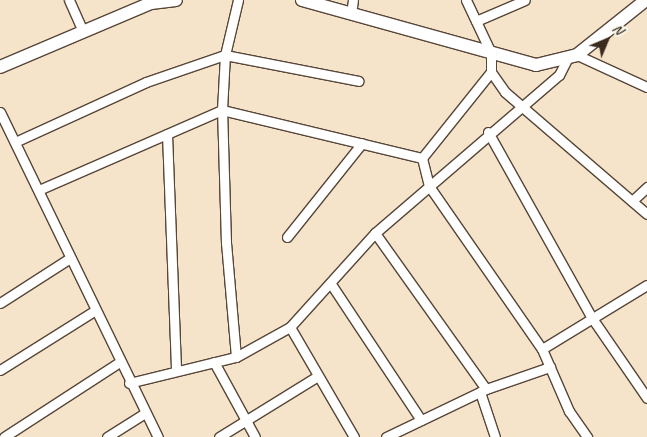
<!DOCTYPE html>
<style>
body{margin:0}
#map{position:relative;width:647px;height:437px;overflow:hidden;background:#f5e3ca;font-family:Caveat,sans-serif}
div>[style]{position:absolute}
.roads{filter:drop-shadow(1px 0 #574638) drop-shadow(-1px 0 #574638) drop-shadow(0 1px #574638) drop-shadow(0 -1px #574638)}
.minor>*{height:9px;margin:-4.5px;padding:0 4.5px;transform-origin:4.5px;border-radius:4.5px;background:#fff}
.secondary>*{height:12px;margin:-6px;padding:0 6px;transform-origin:6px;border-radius:6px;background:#fff}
span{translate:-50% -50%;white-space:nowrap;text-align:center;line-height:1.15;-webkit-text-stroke:5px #fbf7ec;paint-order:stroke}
.north{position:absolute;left:582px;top:15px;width:50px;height:50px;-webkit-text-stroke:4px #fbf7ec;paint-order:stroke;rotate:45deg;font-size:14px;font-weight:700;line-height:20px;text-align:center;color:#3b2a1e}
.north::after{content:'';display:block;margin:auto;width:18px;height:22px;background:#3b2a1e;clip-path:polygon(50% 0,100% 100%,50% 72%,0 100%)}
</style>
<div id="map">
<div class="roads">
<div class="minor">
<i style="left:69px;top:0;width:35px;rotate:66deg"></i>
<i style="left:466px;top:0;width:59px;rotate:64.7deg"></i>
<i style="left:491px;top:53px;width:19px;rotate:90deg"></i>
<i style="left:491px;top:72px;width:24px;rotate:55deg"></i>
<i style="left:505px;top:92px;width:187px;rotate:40.7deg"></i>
<i style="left:351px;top:14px;width:14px;rotate:-82deg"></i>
<i style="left:476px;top:21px;width:53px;rotate:-23.2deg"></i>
<i style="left:577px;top:55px;width:77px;rotate:24.6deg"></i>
<i style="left:0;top:112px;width:361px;rotate:64.1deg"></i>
<i style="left:488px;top:132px;width:213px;rotate:60.8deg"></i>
<i style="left:592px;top:318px;width:97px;rotate:55.5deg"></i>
<i style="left:167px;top:134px;width:237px;rotate:87.8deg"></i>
<i style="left:15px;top:142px;width:144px;rotate:-24.6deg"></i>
<i style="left:146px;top:82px;width:83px;rotate:-18.9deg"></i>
<i style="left:225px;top:55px;width:136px;rotate:11deg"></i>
<i style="left:422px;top:158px;width:29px;rotate:76deg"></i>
<i style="left:429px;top:186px;width:198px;rotate:55.3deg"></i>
<i style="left:542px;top:349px;width:68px;rotate:66.5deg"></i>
<i style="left:569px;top:411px;width:32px;rotate:55deg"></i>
<i style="left:41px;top:189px;width:197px;rotate:-23.6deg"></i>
<i style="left:222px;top:110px;width:206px;rotate:13.5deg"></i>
<i style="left:422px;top:158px;width:110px;rotate:-51.3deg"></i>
<i style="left:632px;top:201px;width:21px;rotate:-43deg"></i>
<i style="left:375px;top:233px;width:191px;rotate:54.6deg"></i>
<i style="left:287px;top:237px;width:120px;rotate:-51.4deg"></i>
<i style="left:331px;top:284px;width:163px;rotate:56.5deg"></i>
<i style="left:0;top:303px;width:83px;rotate:-32.7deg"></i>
<i style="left:290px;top:327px;width:127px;rotate:59.8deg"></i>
<i style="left:542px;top:349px;width:123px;rotate:-31.4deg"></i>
<i style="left:236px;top:357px;width:114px;rotate:-95deg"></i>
<i style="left:226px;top:243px;width:133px;rotate:-91.7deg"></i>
<i style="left:222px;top:110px;width:55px;rotate:-86.9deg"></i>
<i style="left:225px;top:55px;width:57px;rotate:-76.7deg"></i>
<i style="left:214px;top:362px;width:85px;rotate:61.3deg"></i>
<i style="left:0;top:370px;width:111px;rotate:-32.1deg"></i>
<i style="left:129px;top:383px;width:110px;rotate:-13.7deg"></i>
<i style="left:236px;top:357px;width:62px;rotate:-29.1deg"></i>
<i style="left:290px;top:327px;width:127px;rotate:-47.9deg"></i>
<i style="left:375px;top:233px;width:243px;rotate:-40.7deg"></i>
<i style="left:559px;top:75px;width:16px;rotate:-63deg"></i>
<i style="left:480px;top:392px;width:47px;rotate:71.6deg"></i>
<i style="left:4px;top:437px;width:136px;rotate:-33deg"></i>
<i style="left:107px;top:437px;width:45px;rotate:-32.3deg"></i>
<i style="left:219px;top:437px;width:114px;rotate:-31.7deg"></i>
<i style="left:386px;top:437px;width:111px;rotate:-25.6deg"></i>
<i style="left:486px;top:389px;width:68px;rotate:-19deg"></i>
</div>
<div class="secondary">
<i style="left:302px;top:0;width:243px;rotate:15.5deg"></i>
<i style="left:536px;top:65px;width:42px;rotate:-13.7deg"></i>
<i style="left:577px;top:55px;width:88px;rotate:-38.6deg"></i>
<i style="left:0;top:67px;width:164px;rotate:-23deg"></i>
<i style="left:151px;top:3px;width:25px;rotate:-7deg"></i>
</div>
</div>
<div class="north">N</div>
</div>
